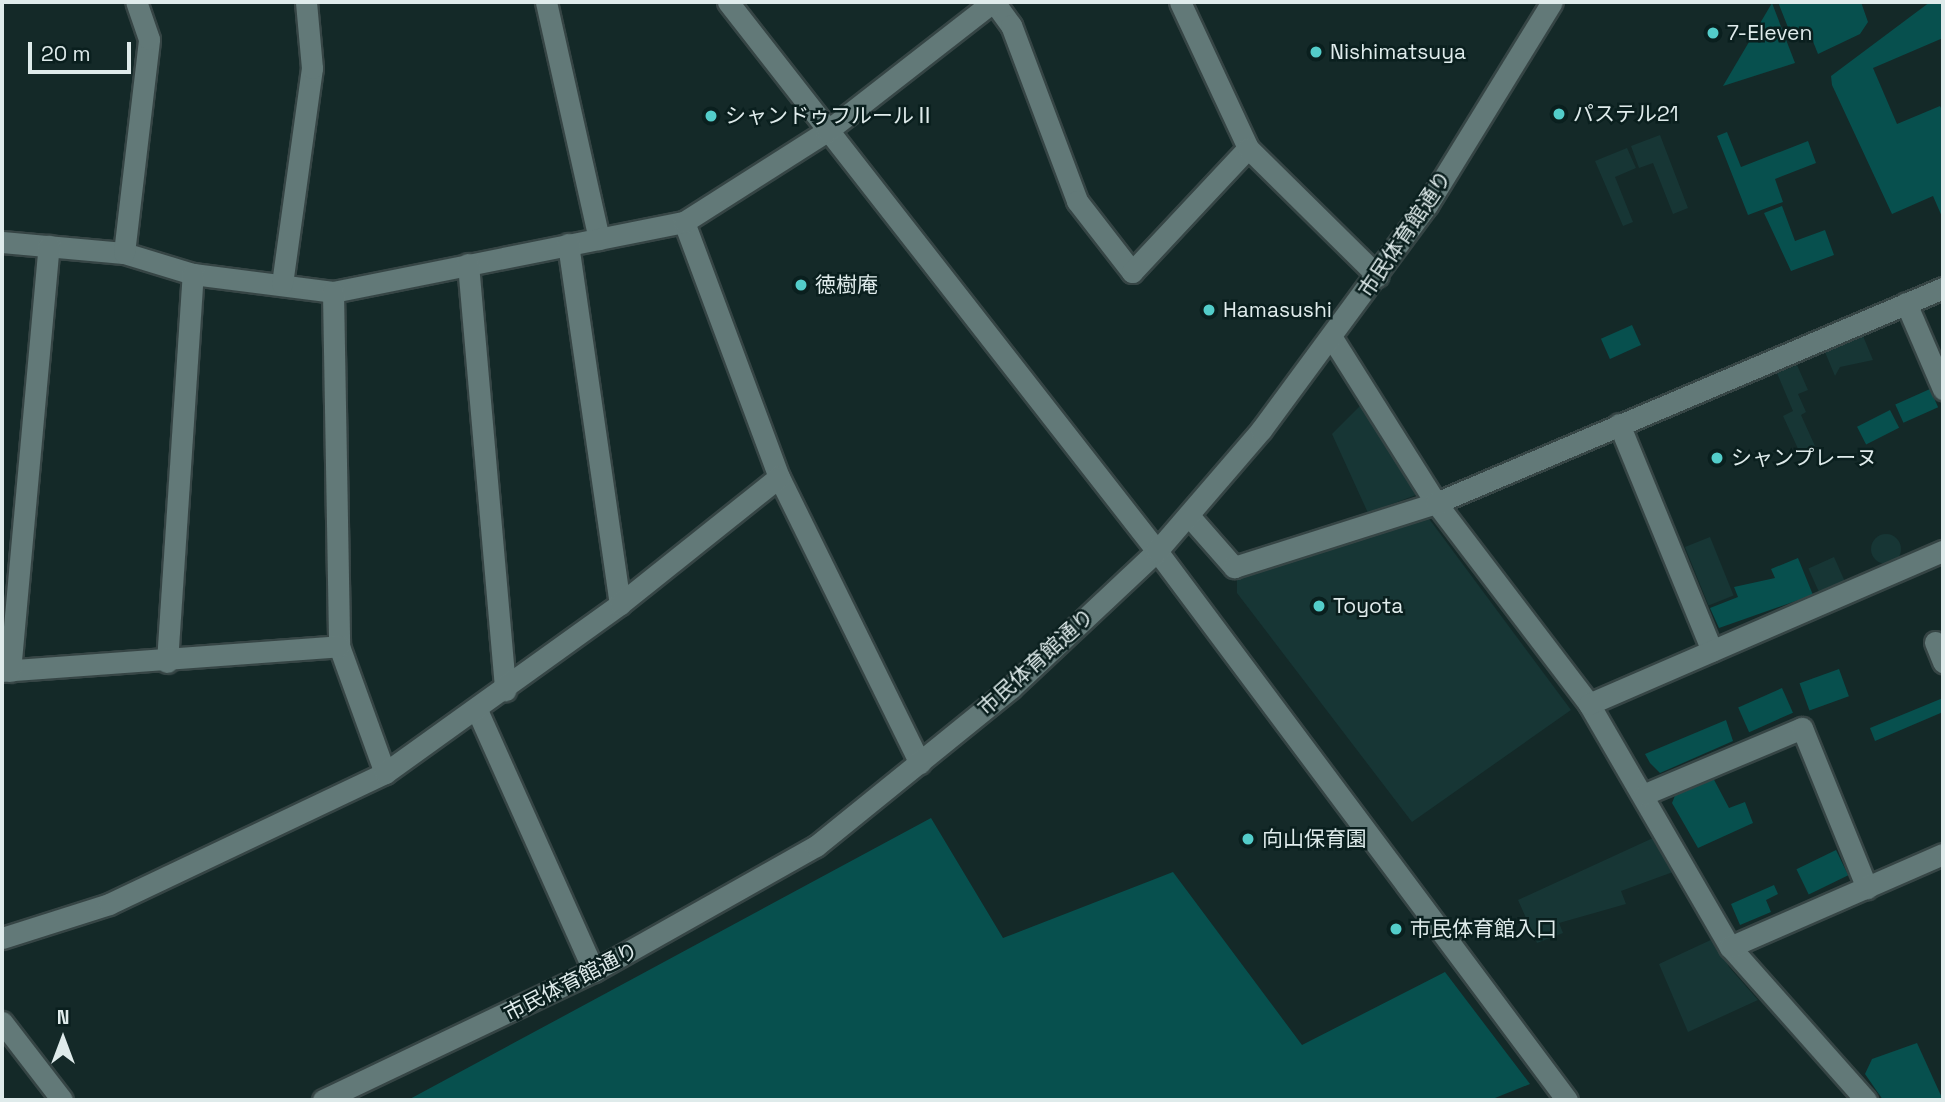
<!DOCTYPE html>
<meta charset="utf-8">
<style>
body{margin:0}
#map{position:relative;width:1945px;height:1102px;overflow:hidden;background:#142928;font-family:"Space Grotesk","Noto Sans JP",sans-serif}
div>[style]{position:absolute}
.built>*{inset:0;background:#173635;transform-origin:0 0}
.round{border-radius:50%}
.green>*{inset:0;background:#07504e;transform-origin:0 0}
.roads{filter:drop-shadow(2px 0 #364545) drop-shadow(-2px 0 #364545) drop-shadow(0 2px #364545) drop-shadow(0 -2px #364545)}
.minor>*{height:21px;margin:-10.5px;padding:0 10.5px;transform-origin:10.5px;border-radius:10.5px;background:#627978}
.dots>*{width:19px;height:19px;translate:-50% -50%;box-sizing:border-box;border:4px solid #0a1f1e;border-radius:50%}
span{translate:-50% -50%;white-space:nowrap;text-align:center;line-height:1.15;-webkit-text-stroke:5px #0a1f1e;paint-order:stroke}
.poi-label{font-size:21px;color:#dfebeb}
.left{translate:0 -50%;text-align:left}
.street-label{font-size:21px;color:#dfebeb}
.frame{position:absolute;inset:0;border:4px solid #dfebeb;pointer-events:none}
.north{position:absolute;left:28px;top:1004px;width:70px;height:70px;-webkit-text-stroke:5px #0a1f1e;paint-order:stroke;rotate:0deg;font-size:19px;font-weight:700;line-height:28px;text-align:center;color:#dfebeb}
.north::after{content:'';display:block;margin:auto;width:24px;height:32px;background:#dfebeb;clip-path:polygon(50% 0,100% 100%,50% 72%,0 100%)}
.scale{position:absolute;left:28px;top:42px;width:103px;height:32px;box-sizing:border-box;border:4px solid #dfebeb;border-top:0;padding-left:9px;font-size:21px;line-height:24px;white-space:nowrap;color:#dfebeb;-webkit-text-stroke:5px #0a1f1e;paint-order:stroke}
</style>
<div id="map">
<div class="built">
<i style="clip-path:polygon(1660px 135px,1688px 208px,1673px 214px,1653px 163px,1639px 168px,1631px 146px)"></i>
<i style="clip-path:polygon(1627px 148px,1636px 168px,1615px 177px,1633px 222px,1623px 226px,1595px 161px)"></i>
<i style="clip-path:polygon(1863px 336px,1873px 360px,1840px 367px,1835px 376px,1825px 352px)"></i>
<i style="clip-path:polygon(1797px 365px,1808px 390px,1798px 394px,1806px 412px,1801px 415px,1815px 446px,1800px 453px,1783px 416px,1793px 411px,1777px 373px)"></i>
<i style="clip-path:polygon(1361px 405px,1416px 495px,1368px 513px,1332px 434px)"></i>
<i style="clip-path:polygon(1427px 516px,1571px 710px,1412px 822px,1237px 593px,1237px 579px)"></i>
<i class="round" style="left:1871px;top:534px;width:30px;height:30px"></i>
<i style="left:1710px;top:537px;width:63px;height:27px;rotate:68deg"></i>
<i style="left:1834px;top:557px;width:27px;height:28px;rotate:66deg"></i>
<i style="clip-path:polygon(1653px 838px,1673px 872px,1621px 891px,1626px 904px,1559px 923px,1563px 933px,1537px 943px,1518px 900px)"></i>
<i style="clip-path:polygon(1715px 938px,1729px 967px,1758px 1000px,1688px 1032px,1659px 964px)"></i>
</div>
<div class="green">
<i style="clip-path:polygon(1778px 2px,1861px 2px,1868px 22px,1860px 34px,1818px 54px,1808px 29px,1791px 35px)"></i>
<i style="clip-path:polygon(1930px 2px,1943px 2px,1943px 38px,1873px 68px,1897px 124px,1940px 106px,1943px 112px,1943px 219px,1933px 196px,1892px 214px,1832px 85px,1831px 76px)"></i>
<i style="clip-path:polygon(1772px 3px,1795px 63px,1723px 86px)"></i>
<i style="clip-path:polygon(1727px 132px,1741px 167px,1808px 141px,1816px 163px,1775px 179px,1783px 202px,1748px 215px,1717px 136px)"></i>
<i style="clip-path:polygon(1782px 206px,1795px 241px,1825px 230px,1834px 255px,1791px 271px,1764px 213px)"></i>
<i style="left:1632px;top:325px;width:22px;height:34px;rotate:66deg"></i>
<i style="left:1930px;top:389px;width:20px;height:38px;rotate:66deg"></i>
<i style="left:1890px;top:410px;width:20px;height:37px;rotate:63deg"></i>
<i style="clip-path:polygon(1798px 558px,1813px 595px,1719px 628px,1710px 608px,1738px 597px,1734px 587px,1775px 578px,1771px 569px)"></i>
<i style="left:1839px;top:669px;width:29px;height:42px;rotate:70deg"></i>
<i style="left:1782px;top:688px;width:27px;height:48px;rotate:66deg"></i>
<i style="clip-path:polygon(1943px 698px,1943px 712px,1875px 741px,1870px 728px)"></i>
<i style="clip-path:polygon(1726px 720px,1733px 741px,1660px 773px,1650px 763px,1645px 754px)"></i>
<i style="clip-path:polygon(1711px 774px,1729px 808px,1745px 802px,1753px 823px,1698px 848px,1672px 803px,1676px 793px)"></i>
<i style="clip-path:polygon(931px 818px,1003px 938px,1173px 872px,1302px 1045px,1445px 972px,1530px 1084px,1490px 1100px,408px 1100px)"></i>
<i style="left:1836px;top:850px;width:28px;height:44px;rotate:64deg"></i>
<i style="clip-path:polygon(1774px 885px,1778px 894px,1766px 900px,1771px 912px,1740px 925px,1731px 904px)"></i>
<i style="clip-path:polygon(1917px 1043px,1943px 1100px,1883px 1100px,1865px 1074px,1872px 1059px)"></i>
</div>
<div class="roads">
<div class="minor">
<i style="left:546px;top:2px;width:243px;rotate:77.4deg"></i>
<i style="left:728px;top:2px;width:697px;rotate:52deg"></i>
<i style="left:1157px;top:551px;width:685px;rotate:53.25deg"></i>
<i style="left:994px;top:2px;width:29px;rotate:54deg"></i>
<i style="left:1011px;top:25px;width:188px;rotate:69.4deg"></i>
<i style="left:1077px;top:201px;width:90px;rotate:52.2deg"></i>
<i style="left:1132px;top:272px;width:170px;rotate:-46.9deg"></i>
<i style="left:1180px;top:2px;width:161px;rotate:65deg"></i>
<i style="left:1248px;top:148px;width:182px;rotate:44.6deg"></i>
<i style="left:684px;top:222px;width:272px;rotate:69.6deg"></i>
<i style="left:779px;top:477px;width:319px;rotate:63.8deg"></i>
<i style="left:2px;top:242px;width:122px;rotate:5.2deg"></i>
<i style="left:124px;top:253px;width:72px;rotate:16.9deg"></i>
<i style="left:193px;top:274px;width:141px;rotate:7.3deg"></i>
<i style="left:333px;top:292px;width:358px;rotate:-11.3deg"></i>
<i style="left:684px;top:222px;width:169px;rotate:-32.5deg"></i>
<i style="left:827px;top:131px;width:210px;rotate:-37.9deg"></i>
<i style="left:568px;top:244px;width:364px;rotate:81.8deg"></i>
<i style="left:124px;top:253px;width:215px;rotate:-83.3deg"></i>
<i style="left:149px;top:39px;width:39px;rotate:-109deg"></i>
<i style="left:468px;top:264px;width:428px;rotate:85deg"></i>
<i style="left:282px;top:284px;width:218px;rotate:-82.1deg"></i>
<i style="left:312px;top:68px;width:66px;rotate:-95.2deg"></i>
<i style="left:333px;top:292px;width:354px;rotate:89deg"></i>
<i style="left:339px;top:646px;width:135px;rotate:70.1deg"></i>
<i style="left:1906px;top:303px;width:94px;rotate:66.7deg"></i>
<i style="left:1332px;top:338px;width:195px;rotate:57.8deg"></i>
<i style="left:1436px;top:503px;width:253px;rotate:52.7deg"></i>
<i style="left:1589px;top:704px;width:281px;rotate:59.9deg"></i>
<i style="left:1730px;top:947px;width:205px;rotate:48.4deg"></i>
<i style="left:1619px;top:424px;width:245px;rotate:67.7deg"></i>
<i style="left:1190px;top:517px;width:67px;rotate:48.7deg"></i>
<i style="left:1234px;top:567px;width:212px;rotate:-17.6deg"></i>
<i style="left:1436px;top:503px;width:551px;rotate:-22.98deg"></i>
<i style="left:1935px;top:642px;width:22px;rotate:68deg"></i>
<i style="left:167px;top:662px;width:389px;rotate:-86.2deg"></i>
<i style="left:2px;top:671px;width:338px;rotate:-4.2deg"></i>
<i style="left:10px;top:671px;width:427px;rotate:-84.8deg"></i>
<i style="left:1589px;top:704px;width:386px;rotate:-23.4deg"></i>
<i style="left:477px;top:710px;width:286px;rotate:65.9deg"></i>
<i style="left:1645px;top:794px;width:170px;rotate:-22.8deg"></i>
<i style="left:1802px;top:728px;width:173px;rotate:67.9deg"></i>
<i style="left:2px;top:938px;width:112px;rotate:-17.6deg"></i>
<i style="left:109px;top:904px;width:306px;rotate:-25.4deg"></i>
<i style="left:385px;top:773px;width:289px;rotate:-35.7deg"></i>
<i style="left:620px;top:604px;width:203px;rotate:-38.6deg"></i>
<i style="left:1730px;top:947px;width:232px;rotate:-23.6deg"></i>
<i style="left:2px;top:1022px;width:98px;rotate:52.4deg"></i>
<i style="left:323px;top:1100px;width:300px;rotate:-25.5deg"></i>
<i style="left:594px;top:971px;width:255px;rotate:-29.4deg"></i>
<i style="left:816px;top:846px;width:251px;rotate:-39deg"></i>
<i style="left:1011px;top:688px;width:200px;rotate:-43.2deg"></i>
<i style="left:1157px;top:551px;width:160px;rotate:-49.3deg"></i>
<i style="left:1261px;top:430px;width:280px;rotate:-53.6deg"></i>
<i style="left:1427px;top:205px;width:238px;rotate:-58.4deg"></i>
</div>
</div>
<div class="dots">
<i style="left:1713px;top:33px;background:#53cdca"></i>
<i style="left:1316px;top:52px;background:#53cdca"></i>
<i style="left:1559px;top:114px;background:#53cdca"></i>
<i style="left:711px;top:116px;background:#53cdca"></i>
<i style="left:801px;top:285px;background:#53cdca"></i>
<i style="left:1209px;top:310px;background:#53cdca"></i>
<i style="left:1717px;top:458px;background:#53cdca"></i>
<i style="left:1319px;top:606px;background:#53cdca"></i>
<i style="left:1248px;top:839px;background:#53cdca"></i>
<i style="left:1396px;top:929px;background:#53cdca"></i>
</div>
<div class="poi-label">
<span class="left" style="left:1727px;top:33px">7-Eleven</span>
<span class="left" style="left:1330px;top:52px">Nishimatsuya</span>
<span class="left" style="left:1573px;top:114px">パステル21</span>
<span class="left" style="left:725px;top:116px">シャンドゥフルールⅡ</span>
<span class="left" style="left:815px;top:285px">徳樹庵</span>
<span class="left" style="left:1223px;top:310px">Hamasushi</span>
<span class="left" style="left:1731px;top:458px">シャンプレーヌ</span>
<span class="left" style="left:1333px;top:606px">Toyota</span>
<span class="left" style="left:1262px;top:839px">向山保育園</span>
<span class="left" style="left:1410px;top:929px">市民体育館入口</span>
</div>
<div class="street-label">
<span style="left:1405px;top:234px;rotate:-56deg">市民体育館通り</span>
<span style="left:1036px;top:662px;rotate:-42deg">市民体育館通り</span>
<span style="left:571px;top:982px;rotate:-27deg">市民体育館通り</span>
</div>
<div class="frame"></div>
<div class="north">N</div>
<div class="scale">20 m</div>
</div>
